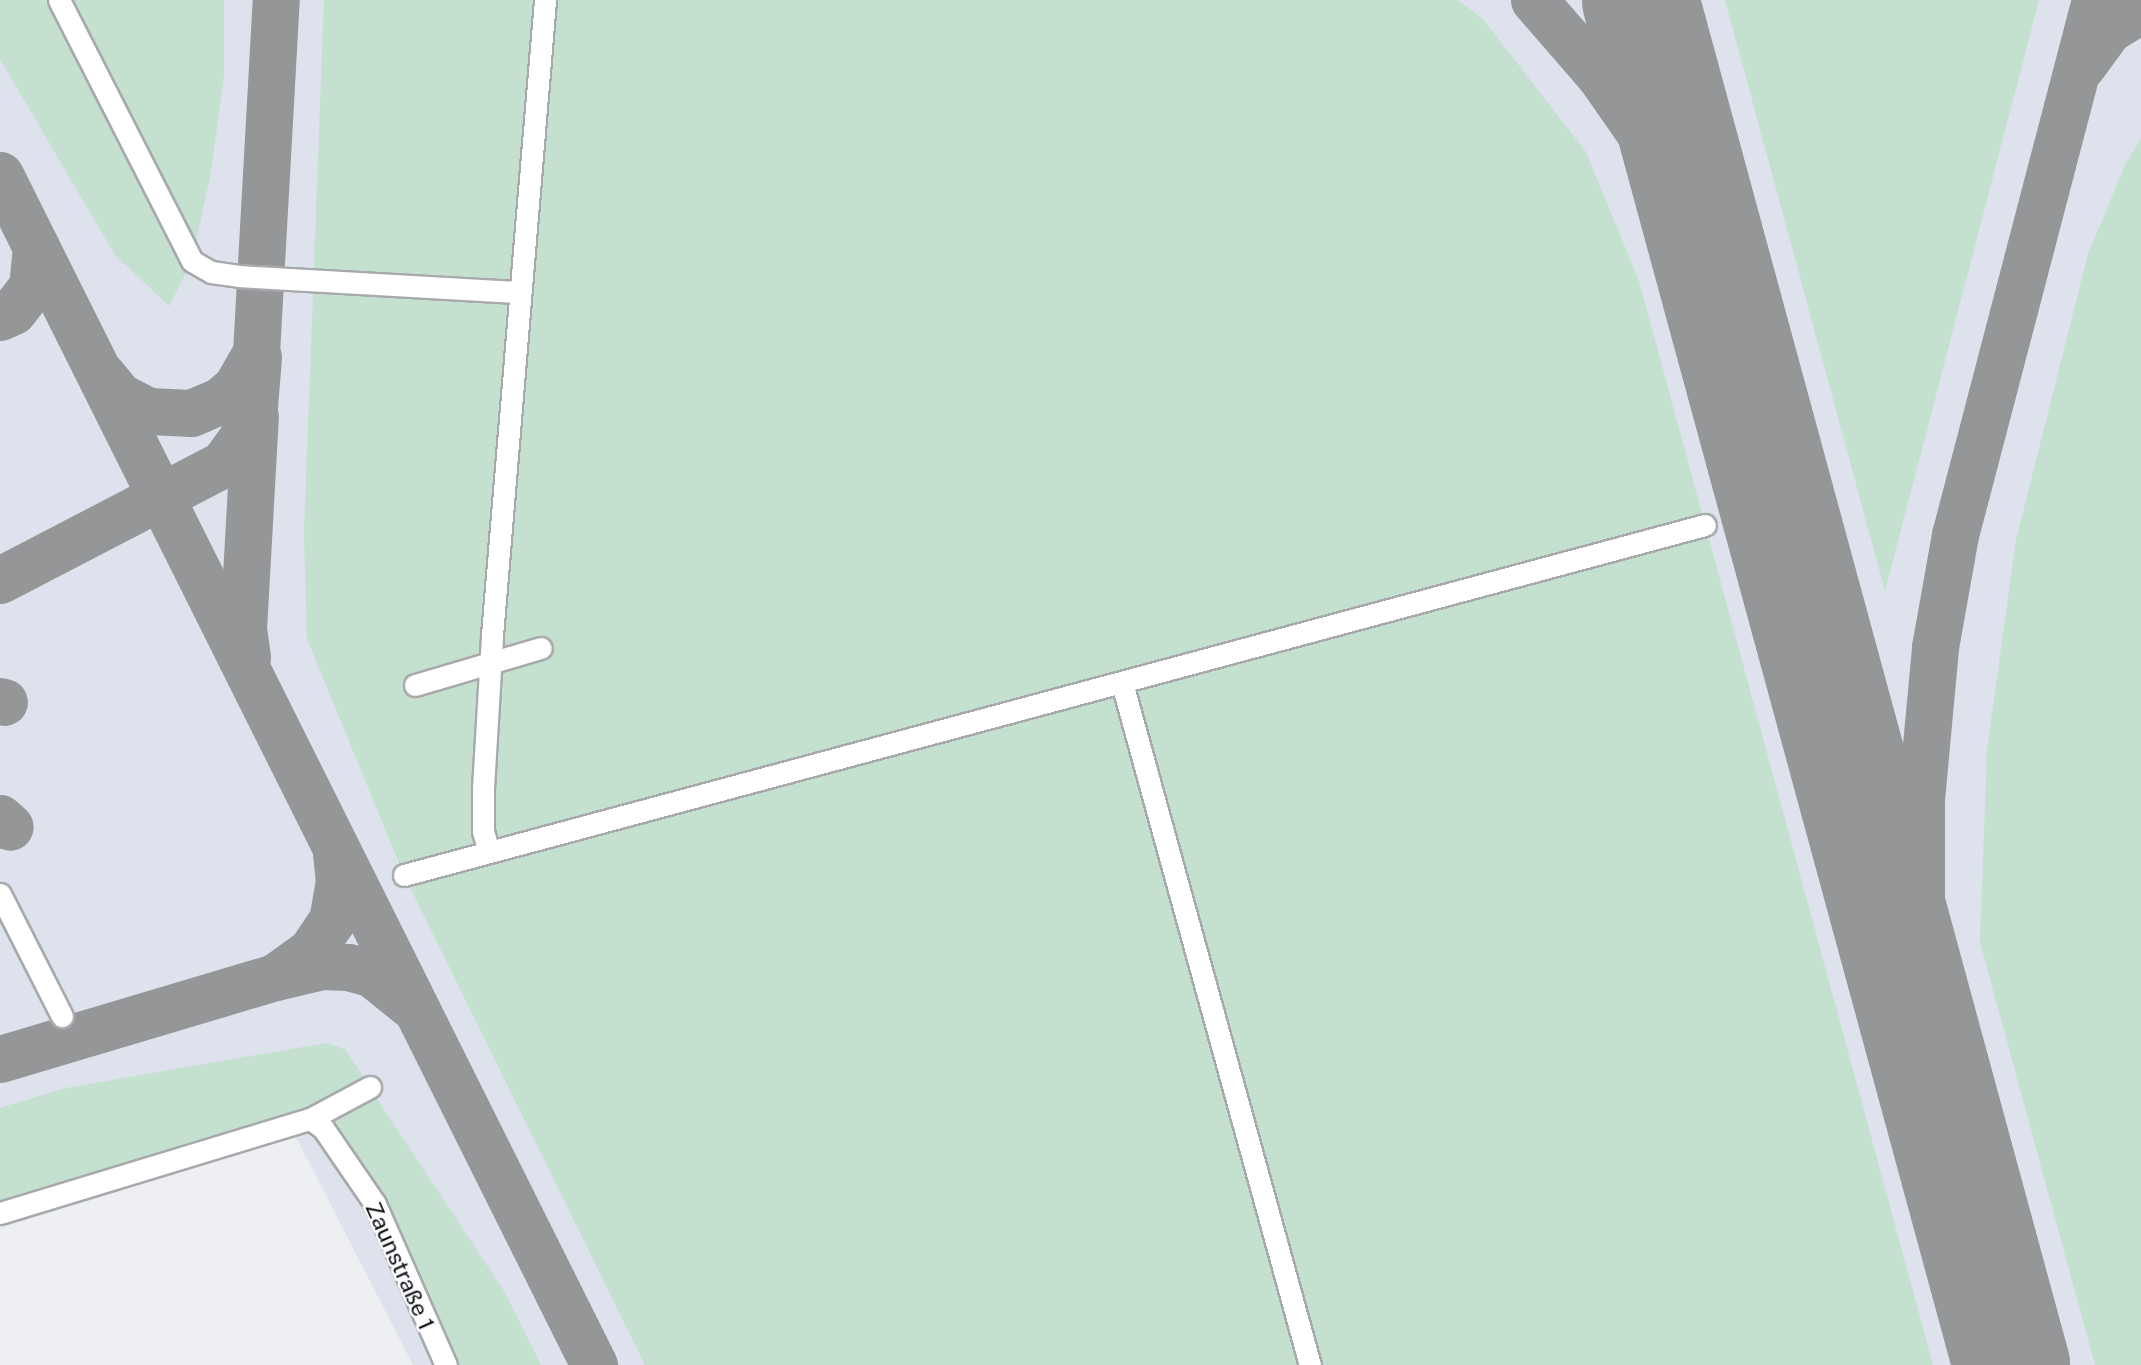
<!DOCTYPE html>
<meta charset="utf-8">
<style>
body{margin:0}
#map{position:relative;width:2141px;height:1365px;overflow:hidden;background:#edeff2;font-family:"Public Sans",sans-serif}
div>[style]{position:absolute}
.built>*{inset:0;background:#dde2ec}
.green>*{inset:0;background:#c4e0cf}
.taxiway>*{height:47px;margin:-23.5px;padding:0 23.5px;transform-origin:23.5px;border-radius:23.5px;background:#949698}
.runway>*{height:117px;margin:-58.5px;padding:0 58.5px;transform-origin:58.5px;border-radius:58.5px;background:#949698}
.roads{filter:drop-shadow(2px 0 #a7a9ac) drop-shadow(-2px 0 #a7a9ac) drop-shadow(0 2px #a7a9ac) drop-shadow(0 -2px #a7a9ac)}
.minor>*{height:21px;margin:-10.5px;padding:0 10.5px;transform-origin:10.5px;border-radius:10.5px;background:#fff}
span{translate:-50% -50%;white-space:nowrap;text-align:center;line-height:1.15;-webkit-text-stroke:5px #fbfcff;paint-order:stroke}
.street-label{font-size:23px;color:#0f0f10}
</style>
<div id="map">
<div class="built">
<i style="clip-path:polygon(0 0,2141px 0,2141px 1365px,413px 1365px,296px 1137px,0 1228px)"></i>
</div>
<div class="green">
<i style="clip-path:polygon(0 0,224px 0,224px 76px,211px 171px,192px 261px,169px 306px,115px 255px,0 59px)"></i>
<i style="clip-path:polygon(324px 0,1458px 0,1483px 19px,1586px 152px,1639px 281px,1933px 1365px,645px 1365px,404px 875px,307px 639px,304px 534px)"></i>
<i style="clip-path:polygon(1725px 0,2039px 0,1885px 591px)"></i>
<i style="clip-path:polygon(2141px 139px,2141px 1365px,2095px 1365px,1980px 942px,1987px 750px,2016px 540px,2088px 254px,2126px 163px)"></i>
<i style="clip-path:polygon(326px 1043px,345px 1049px,366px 1081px,293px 1114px,0 1204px,0 1108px,66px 1088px)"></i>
<i style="clip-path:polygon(375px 1096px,504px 1291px,541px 1365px,454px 1365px,380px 1194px,330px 1119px)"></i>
</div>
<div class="taxiway">
<i style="left:1534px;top:0;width:101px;rotate:49deg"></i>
<i style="left:1600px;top:76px;width:68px;rotate:55.1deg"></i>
<i style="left:1639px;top:132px;width:76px;rotate:60.1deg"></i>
<i style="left:1677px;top:198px;width:111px;rotate:66deg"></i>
<i style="left:1643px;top:0;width:55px;rotate:77.5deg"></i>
<i style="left:2082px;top:66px;width:46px;rotate:-53.9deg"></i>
<i style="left:2109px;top:29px;width:37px;rotate:-31deg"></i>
<i style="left:0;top:175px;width:1330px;rotate:63.47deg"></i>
<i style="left:0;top:317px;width:14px;rotate:-25deg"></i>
<i style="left:13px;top:311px;width:31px;rotate:-52deg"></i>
<i style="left:32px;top:287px;width:40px;rotate:-84.3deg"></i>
<i style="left:103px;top:376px;width:26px;rotate:51deg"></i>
<i style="left:119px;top:396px;width:34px;rotate:27deg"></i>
<i style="left:149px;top:411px;width:42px;rotate:2.7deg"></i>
<i style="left:191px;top:413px;width:33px;rotate:-23deg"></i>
<i style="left:221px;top:400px;width:20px;rotate:-41deg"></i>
<i style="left:236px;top:387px;width:39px;rotate:-60deg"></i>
<i style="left:256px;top:353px;width:354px;rotate:-86.8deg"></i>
<i style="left:0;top:580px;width:251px;rotate:-27.5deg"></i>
<i style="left:223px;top:464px;width:32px;rotate:-54deg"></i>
<i style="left:242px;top:438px;width:34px;rotate:-69deg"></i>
<i style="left:254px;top:406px;width:49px;rotate:-85.3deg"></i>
<i style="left:247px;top:657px;width:28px;rotate:-98deg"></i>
<i style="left:243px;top:629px;width:213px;rotate:-86.8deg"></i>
<i style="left:0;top:701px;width:4px;rotate:14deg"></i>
<i style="left:0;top:818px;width:13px;rotate:42deg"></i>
<i style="left:336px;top:853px;width:28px;rotate:84deg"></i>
<i style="left:339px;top:881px;width:40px;rotate:100deg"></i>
<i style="left:332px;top:920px;width:37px;rotate:124deg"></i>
<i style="left:311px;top:951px;width:44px;rotate:144.2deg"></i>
<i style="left:275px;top:977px;width:48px;rotate:-13.2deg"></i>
<i style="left:322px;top:966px;width:26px;rotate:2deg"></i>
<i style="left:348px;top:967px;width:24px;rotate:15deg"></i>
<i style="left:371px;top:973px;width:53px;rotate:38.8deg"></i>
<i style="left:0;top:1059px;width:287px;rotate:-16.6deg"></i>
<i style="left:1952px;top:1145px;width:118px;rotate:-99.8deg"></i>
<i style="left:1932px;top:1029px;width:116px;rotate:-95.5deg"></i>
<i style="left:1921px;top:914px;width:115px;rotate:-90deg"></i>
<i style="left:1921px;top:799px;width:153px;rotate:-84.7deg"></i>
<i style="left:1935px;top:647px;width:114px;rotate:-79.9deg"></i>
<i style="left:1955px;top:535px;width:553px;rotate:-75.34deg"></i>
</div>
<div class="runway">
<i style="left:1640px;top:0;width:1415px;rotate:74.79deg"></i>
</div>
<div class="roads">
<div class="minor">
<i style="left:59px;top:0;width:293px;rotate:63deg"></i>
<i style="left:192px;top:261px;width:22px;rotate:30deg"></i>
<i style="left:211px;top:272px;width:28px;rotate:8deg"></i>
<i style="left:239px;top:276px;width:280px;rotate:3.3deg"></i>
<i style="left:1122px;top:683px;width:707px;rotate:74.59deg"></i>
<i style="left:415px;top:685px;width:131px;rotate:-16.4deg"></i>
<i style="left:489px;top:852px;width:22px;rotate:-106deg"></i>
<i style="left:483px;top:831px;width:43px;rotate:-90deg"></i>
<i style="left:483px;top:788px;width:153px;rotate:-86.6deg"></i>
<i style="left:492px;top:635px;width:637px;rotate:-85.23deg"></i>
<i style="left:404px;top:875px;width:1347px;rotate:-15.06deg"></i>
<i style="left:0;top:894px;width:137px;rotate:63.1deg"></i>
<i style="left:310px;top:1119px;width:68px;rotate:-28.1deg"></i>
<i style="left:0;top:1213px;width:324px;rotate:-16.9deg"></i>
<i style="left:310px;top:1119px;width:16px;rotate:35deg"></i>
<i style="left:323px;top:1128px;width:92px;rotate:55.6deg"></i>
<i style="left:375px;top:1204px;width:176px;rotate:66.2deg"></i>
</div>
</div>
<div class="street-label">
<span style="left:400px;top:1266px;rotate:66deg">Zaunstraße 1</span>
</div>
</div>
